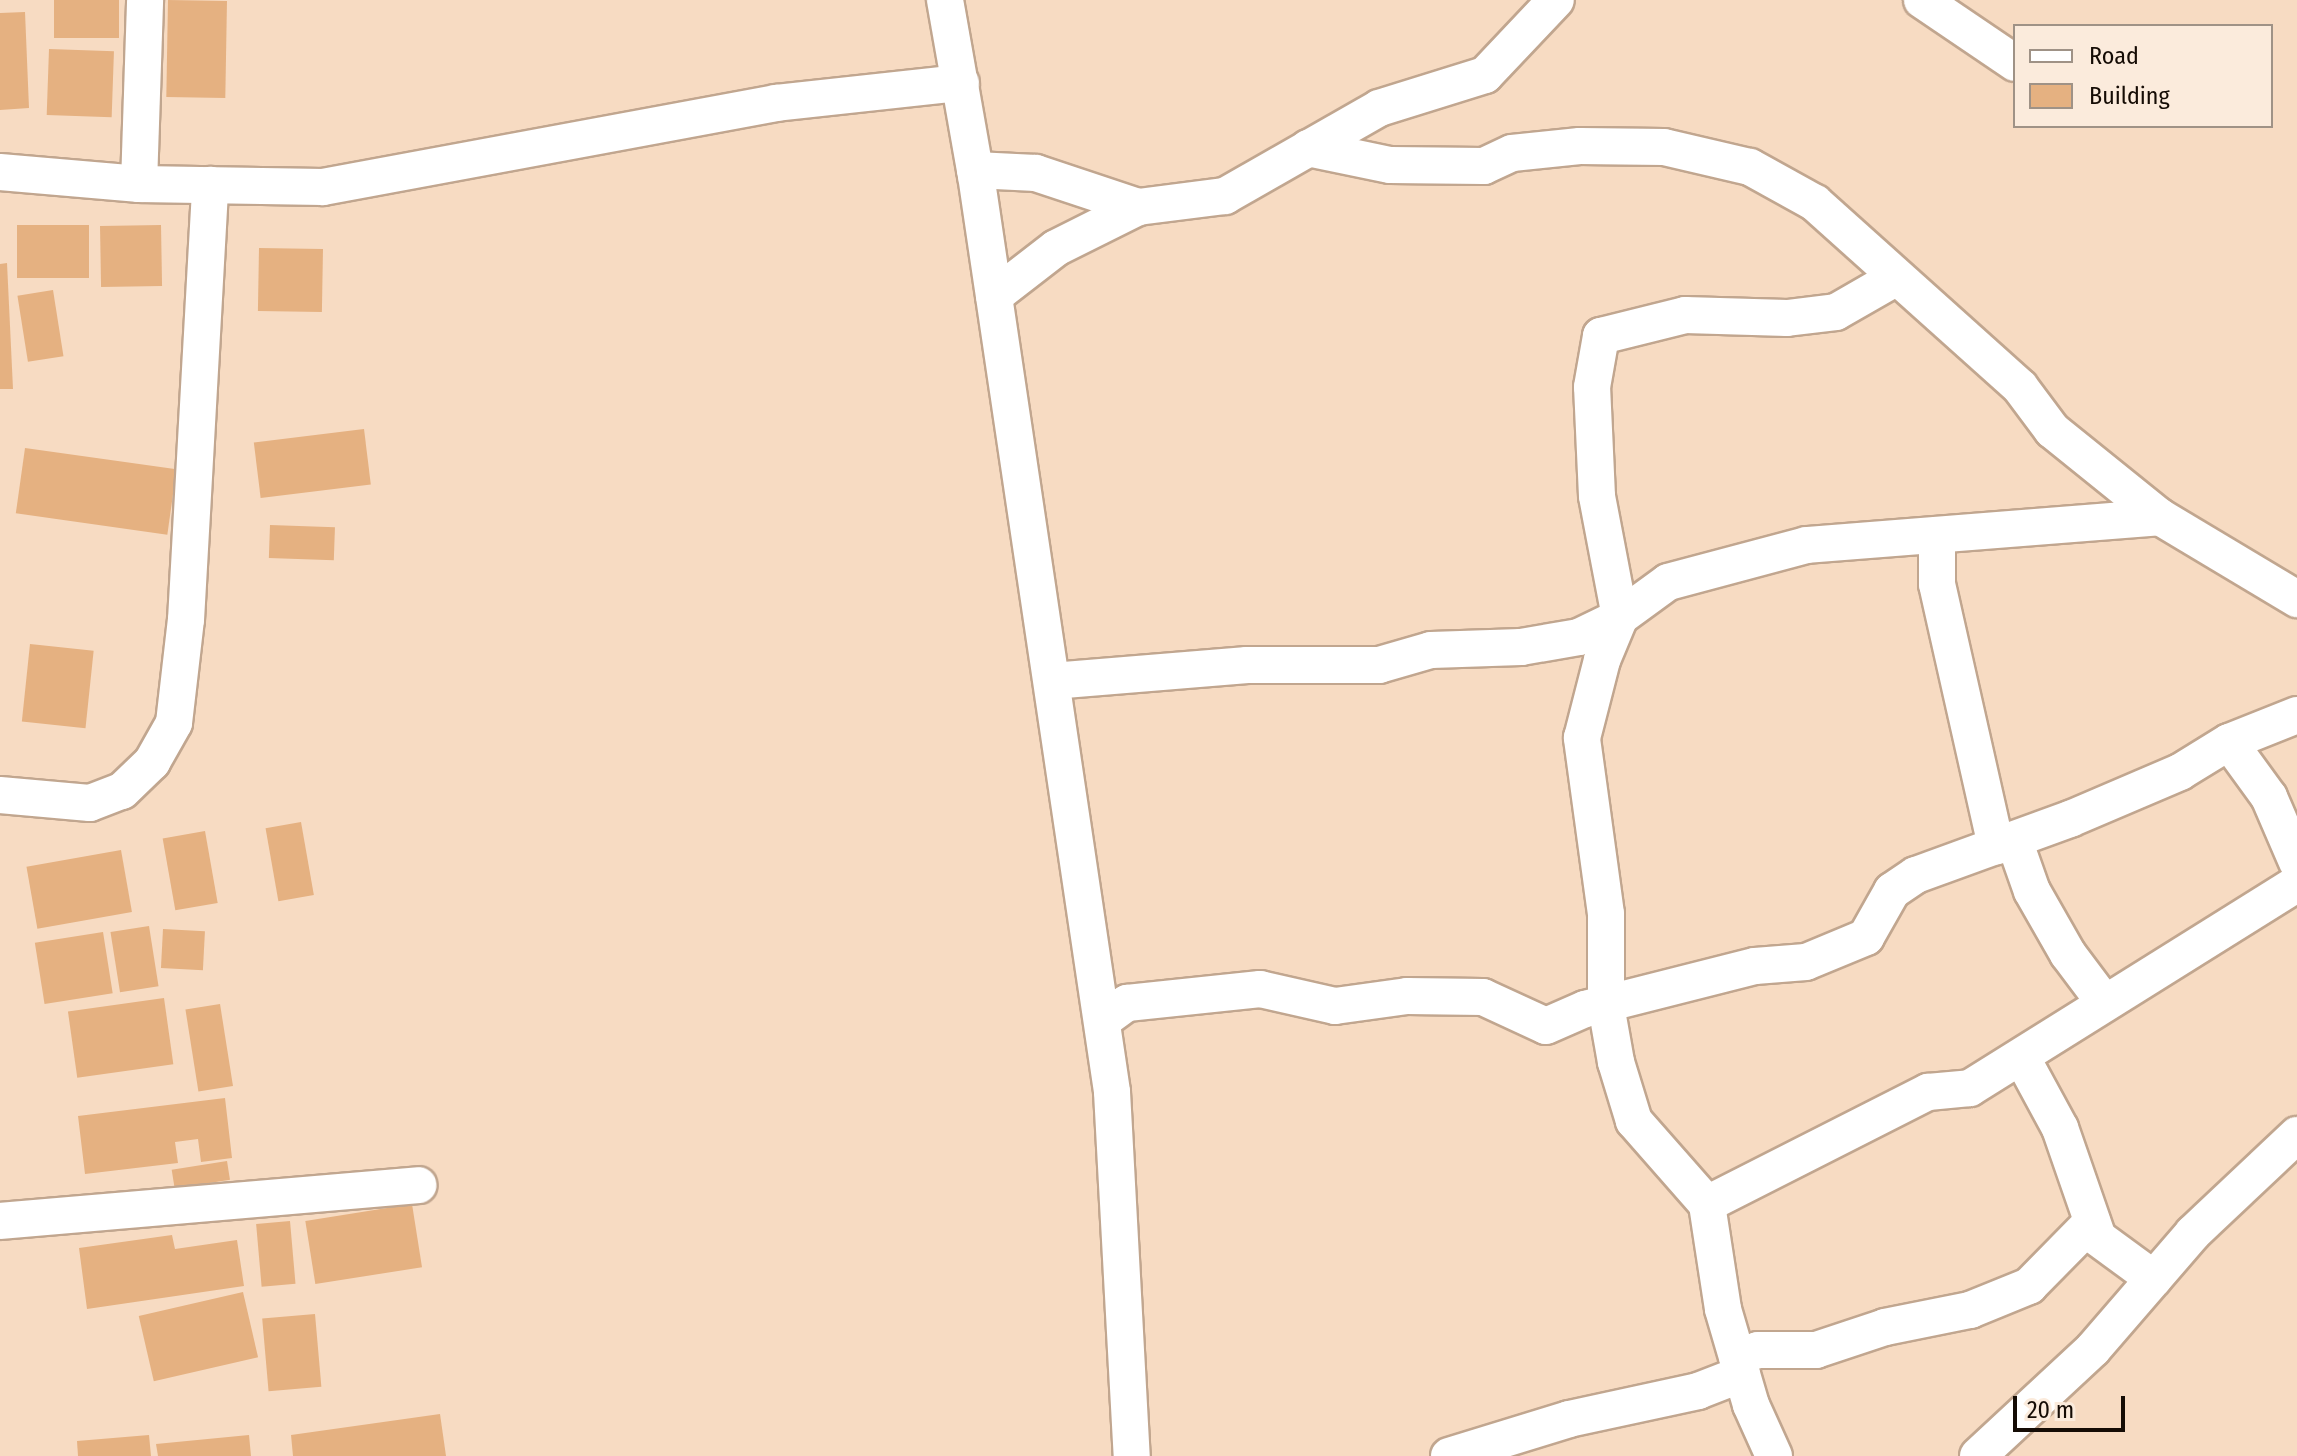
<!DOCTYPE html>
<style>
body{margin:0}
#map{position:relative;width:2297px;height:1456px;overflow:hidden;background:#f7dbc2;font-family:"Fira Sans Condensed",sans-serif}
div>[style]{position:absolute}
.building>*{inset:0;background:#e5b181;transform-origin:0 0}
.roads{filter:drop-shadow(2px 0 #c1a68f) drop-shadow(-2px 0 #c1a68f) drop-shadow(0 2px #c1a68f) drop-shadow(0 -2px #c1a68f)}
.street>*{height:36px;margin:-18px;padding:0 18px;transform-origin:18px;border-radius:18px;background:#fff}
span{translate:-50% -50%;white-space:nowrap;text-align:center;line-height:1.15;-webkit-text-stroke:6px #fbebdc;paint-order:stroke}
.legend{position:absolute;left:2013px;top:24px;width:260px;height:104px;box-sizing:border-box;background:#fbebdc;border:2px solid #9f9286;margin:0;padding:10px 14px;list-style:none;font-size:24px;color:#150c05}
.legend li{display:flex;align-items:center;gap:16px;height:40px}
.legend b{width:40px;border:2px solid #9f9286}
.scale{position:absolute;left:2013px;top:1396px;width:112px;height:36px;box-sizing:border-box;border:4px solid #150c05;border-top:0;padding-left:10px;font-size:24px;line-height:28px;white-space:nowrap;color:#150c05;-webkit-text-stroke:6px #fbebdc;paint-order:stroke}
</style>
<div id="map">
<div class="building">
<i style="left:54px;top:0;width:65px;height:38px"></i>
<i style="left:168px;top:0;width:59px;height:97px;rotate:1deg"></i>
<i style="clip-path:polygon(25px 12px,29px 108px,0 110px,0 13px)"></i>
<i style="left:49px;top:49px;width:65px;height:66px;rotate:2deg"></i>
<i style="left:17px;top:225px;width:72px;height:53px"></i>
<i style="left:161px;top:225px;width:61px;height:61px;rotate:89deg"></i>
<i style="left:259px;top:248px;width:64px;height:63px;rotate:1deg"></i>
<i style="clip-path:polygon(7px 263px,13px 389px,0 389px,0 264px)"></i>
<i style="left:53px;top:290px;width:67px;height:36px;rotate:81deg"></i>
<i style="left:364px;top:429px;width:56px;height:111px;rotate:83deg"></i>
<i style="left:25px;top:448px;width:153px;height:66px;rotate:8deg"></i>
<i style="left:270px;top:525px;width:65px;height:33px;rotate:2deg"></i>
<i style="left:30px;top:644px;width:64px;height:78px;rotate:6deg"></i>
<i style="left:301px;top:822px;width:74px;height:36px;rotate:80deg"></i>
<i style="left:205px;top:831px;width:73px;height:43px;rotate:80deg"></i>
<i style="left:121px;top:850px;width:63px;height:96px;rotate:80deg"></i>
<i style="left:149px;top:926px;width:61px;height:39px;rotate:81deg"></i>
<i style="left:163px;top:929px;width:42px;height:39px;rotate:3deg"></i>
<i style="left:103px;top:932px;width:62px;height:69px;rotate:81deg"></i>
<i style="left:164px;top:998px;width:67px;height:97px;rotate:82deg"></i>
<i style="left:220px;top:1004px;width:83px;height:35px;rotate:81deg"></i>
<i style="clip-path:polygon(225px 1098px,232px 1158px,201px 1162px,198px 1139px,175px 1142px,178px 1163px,85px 1174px,78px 1116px)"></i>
<i style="left:227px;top:1161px;width:19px;height:56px;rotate:81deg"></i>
<i style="left:412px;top:1204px;width:64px;height:108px;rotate:81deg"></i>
<i style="left:290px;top:1221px;width:63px;height:34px;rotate:85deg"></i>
<i style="clip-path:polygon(172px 1235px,175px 1249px,237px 1240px,244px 1286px,87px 1309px,79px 1248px)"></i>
<i style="left:243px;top:1292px;width:67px;height:107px;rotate:77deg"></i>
<i style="left:315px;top:1314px;width:73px;height:53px;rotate:85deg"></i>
<i style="clip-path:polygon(440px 1414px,446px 1456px,293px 1456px,291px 1435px)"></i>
<i style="clip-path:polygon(149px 1435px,151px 1456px,78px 1456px,77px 1441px)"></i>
<i style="clip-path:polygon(249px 1435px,251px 1456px,158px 1456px,156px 1444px)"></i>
</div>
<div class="roads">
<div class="street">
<i style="left:945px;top:0;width:178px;rotate:80deg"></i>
<i style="left:976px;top:175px;width:927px;rotate:81.56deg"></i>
<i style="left:1112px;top:1092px;width:365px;rotate:86.9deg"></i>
<i style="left:1922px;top:0;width:112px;rotate:34.1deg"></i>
<i style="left:1308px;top:148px;width:84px;rotate:11.7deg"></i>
<i style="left:1390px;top:165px;width:94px;rotate:0.6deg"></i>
<i style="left:1484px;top:166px;width:31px;rotate:-25deg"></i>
<i style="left:1512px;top:153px;width:68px;rotate:-5.9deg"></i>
<i style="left:1580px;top:146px;width:84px;rotate:0.7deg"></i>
<i style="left:1664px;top:147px;width:88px;rotate:13.1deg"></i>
<i style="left:1750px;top:167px;width:74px;rotate:29deg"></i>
<i style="left:1815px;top:203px;width:275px;rotate:41.9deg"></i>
<i style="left:2020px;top:387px;width:54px;rotate:53.3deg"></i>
<i style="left:2052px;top:430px;width:139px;rotate:38.9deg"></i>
<i style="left:2160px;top:517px;width:160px;rotate:30.9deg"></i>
<i style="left:975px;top:170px;width:61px;rotate:2.8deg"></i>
<i style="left:1036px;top:173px;width:108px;rotate:18.4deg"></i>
<i style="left:0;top:172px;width:140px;rotate:4.9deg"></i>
<i style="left:139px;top:184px;width:184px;rotate:0.9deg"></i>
<i style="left:323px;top:187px;width:461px;rotate:-10.5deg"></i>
<i style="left:776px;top:103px;width:186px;rotate:-6.2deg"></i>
<i style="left:139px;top:184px;width:184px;rotate:-88.1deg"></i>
<i style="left:994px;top:296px;width:78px;rotate:-37.7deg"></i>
<i style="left:1056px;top:248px;width:92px;rotate:-26.6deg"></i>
<i style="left:1138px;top:207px;width:88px;rotate:-7.2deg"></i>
<i style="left:1225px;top:196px;width:177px;rotate:-29.7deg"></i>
<i style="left:1379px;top:108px;width:111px;rotate:-17.3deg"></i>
<i style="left:1485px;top:75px;width:103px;rotate:-46.6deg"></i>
<i style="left:1937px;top:535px;width:49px;rotate:90deg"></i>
<i style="left:1937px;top:584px;width:269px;rotate:77.3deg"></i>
<i style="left:1052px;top:681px;width:196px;rotate:-4.7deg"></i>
<i style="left:1247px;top:665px;width:132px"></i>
<i style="left:1379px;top:665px;width:54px;rotate:-16.1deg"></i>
<i style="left:1431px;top:650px;width:90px;rotate:-1.9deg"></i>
<i style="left:1521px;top:647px;width:59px;rotate:-9.8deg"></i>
<i style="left:1579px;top:637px;width:46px;rotate:-26deg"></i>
<i style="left:1620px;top:617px;width:59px;rotate:-36.1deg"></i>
<i style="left:1668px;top:582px;width:144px;rotate:-14.9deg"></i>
<i style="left:1807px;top:545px;width:354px;rotate:-4.5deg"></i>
<i style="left:2297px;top:715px;width:73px;rotate:158.3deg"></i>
<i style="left:2229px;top:742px;width:68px;rotate:54deg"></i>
<i style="left:2269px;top:797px;width:71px;rotate:66.7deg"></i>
<i style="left:0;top:795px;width:90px;rotate:5.1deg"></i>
<i style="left:90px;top:803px;width:34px;rotate:-21deg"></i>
<i style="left:122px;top:791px;width:42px;rotate:-44deg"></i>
<i style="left:152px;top:762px;width:45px;rotate:-60.6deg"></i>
<i style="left:174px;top:723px;width:104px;rotate:-83.4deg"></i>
<i style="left:186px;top:620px;width:436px;rotate:-86.8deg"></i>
<i style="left:2014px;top:840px;width:54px;rotate:70.6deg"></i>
<i style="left:2032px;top:891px;width:73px;rotate:60.3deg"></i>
<i style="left:2068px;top:954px;width:60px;rotate:53.1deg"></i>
<i style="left:1102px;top:1021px;width:31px;rotate:-36deg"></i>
<i style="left:1127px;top:1003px;width:134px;rotate:-6deg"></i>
<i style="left:1260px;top:989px;width:77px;rotate:12.8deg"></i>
<i style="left:1335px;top:1006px;width:73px;rotate:-7.9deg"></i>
<i style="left:1407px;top:996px;width:76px;rotate:0.8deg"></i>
<i style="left:1483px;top:997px;width:69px;rotate:24.7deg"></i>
<i style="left:1546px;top:1026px;width:43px;rotate:-23.6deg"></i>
<i style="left:1585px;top:1009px;width:175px;rotate:-14.2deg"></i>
<i style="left:1755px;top:966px;width:51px;rotate:-4.5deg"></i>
<i style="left:1806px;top:962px;width:65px;rotate:-22.6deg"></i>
<i style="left:1866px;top:937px;width:53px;rotate:-60.5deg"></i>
<i style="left:1892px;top:891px;width:29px;rotate:-34deg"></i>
<i style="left:1916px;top:875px;width:164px;rotate:-20deg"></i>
<i style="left:2070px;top:819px;width:120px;rotate:-23.1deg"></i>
<i style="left:2180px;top:772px;width:57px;rotate:-31.5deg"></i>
<i style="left:2022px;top:1058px;width:80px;rotate:61.5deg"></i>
<i style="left:2060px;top:1128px;width:116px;rotate:70.9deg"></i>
<i style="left:2098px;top:1238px;width:69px;rotate:36.2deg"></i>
<i style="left:1707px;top:1204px;width:248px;rotate:-26.9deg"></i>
<i style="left:1928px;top:1092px;width:42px;rotate:-5.4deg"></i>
<i style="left:1970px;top:1088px;width:385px;rotate:-32deg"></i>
<i style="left:0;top:1221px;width:420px;rotate:-4.9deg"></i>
<i style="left:1737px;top:1357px;width:22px;rotate:-18deg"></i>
<i style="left:1758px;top:1350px;width:58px"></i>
<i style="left:1816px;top:1350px;width:73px;rotate:-18.4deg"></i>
<i style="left:1885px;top:1327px;width:87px;rotate:-11.3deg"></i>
<i style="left:1970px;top:1310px;width:64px;rotate:-22.1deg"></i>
<i style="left:2029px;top:1286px;width:90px;rotate:-45.5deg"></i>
<i style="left:1449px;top:1456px;width:126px;rotate:-17.1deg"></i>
<i style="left:1569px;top:1419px;width:132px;rotate:-12.2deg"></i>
<i style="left:1698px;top:1391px;width:47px;rotate:-21.1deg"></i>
<i style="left:1774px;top:1456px;width:56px;rotate:-114.3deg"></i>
<i style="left:1751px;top:1405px;width:100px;rotate:-106.3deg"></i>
<i style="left:1723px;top:1309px;width:106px;rotate:-98.7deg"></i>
<i style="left:1707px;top:1204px;width:111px;rotate:-131.3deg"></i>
<i style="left:1634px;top:1121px;width:62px;rotate:-107deg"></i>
<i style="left:1616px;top:1062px;width:58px;rotate:-100deg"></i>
<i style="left:1606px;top:1005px;width:91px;rotate:-90deg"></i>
<i style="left:1606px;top:914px;width:178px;rotate:-97.8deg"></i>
<i style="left:1582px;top:738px;width:81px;rotate:-75.6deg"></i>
<i style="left:1602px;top:660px;width:47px;rotate:-67.3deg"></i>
<i style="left:1620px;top:617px;width:123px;rotate:-100.8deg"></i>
<i style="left:1597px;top:496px;width:109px;rotate:-92.6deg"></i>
<i style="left:1592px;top:387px;width:52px;rotate:-80deg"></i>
<i style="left:1601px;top:336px;width:87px;rotate:-14deg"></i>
<i style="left:1685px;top:315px;width:102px;rotate:1.7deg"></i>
<i style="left:1787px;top:318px;width:49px;rotate:-7deg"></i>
<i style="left:1836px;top:312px;width:70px;rotate:-29.8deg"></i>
<i style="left:1978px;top:1456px;width:157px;rotate:-42.9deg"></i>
<i style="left:2093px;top:1349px;width:153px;rotate:-49.2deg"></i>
<i style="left:2193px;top:1233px;width:143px;rotate:-43.3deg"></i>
</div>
</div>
<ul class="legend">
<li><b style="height:10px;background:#fff"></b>Road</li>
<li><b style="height:22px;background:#e5b181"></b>Building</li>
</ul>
<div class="scale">20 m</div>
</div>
